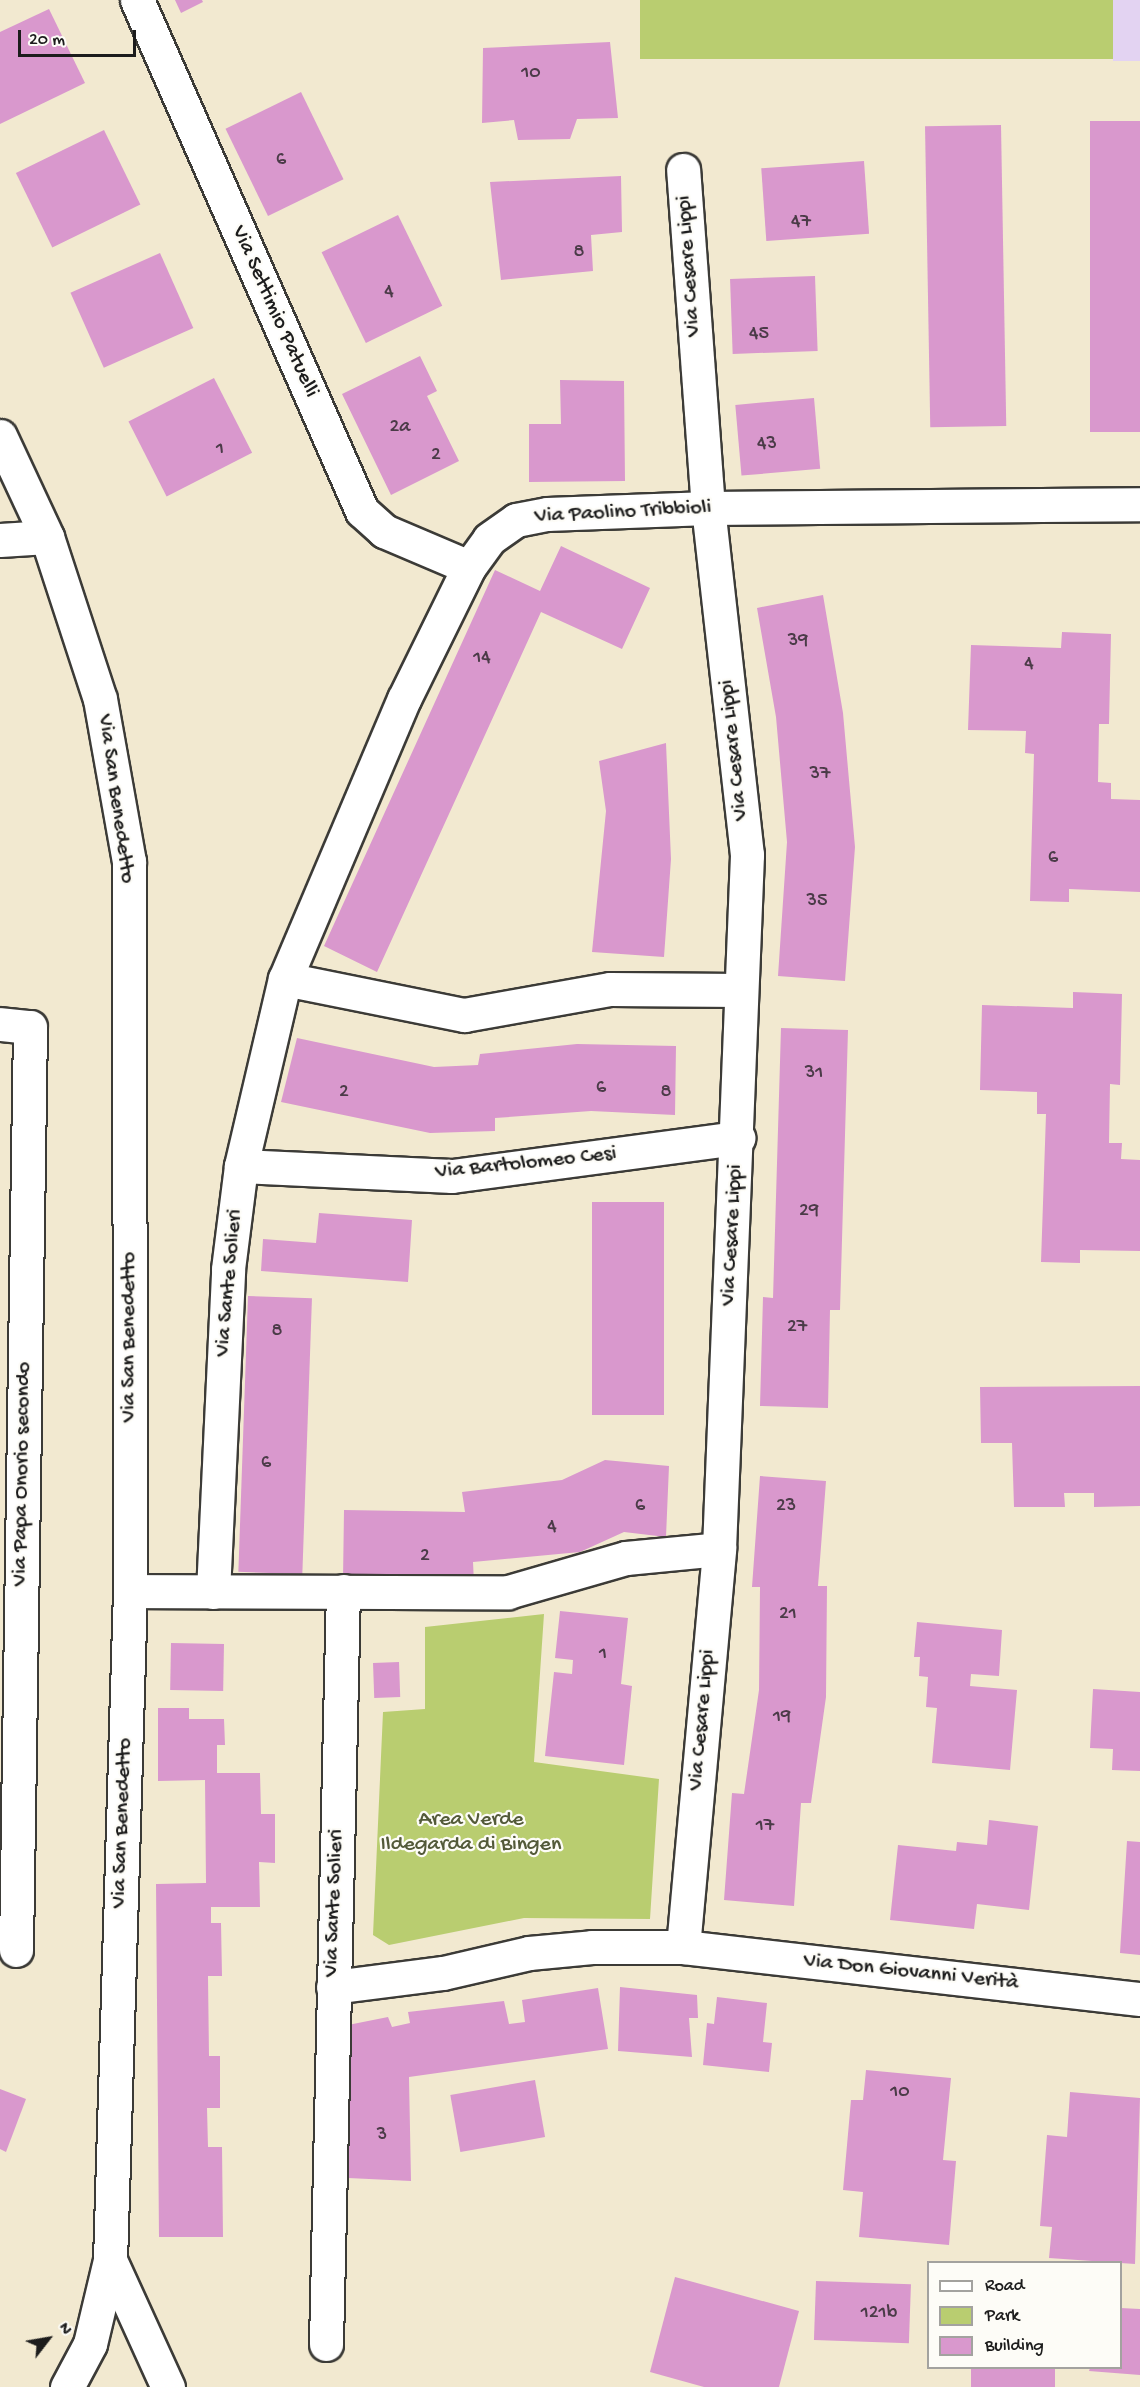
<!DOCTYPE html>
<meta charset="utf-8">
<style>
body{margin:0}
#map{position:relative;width:1140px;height:2387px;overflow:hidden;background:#f2e9d0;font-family:"Gochi Hand",sans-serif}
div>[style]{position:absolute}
.built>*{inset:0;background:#e3d3f2;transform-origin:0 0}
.green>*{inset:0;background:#b9cd70;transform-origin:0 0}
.building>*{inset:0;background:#d998cd;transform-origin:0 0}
.roads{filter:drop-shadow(2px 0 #3c3b37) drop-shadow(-2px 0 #3c3b37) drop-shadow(0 2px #3c3b37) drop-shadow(0 -2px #3c3b37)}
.minor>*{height:33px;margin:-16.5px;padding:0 16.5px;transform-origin:16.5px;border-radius:16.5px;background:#fff}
span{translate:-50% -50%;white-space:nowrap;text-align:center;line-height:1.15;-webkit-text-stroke:4.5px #fdfcf7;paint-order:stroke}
.number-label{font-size:20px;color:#4b3b48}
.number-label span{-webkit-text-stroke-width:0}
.street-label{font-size:22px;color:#1c1c1c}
.park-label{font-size:22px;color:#535a39}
.legend{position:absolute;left:927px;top:2261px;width:195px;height:108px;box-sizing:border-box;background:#fdfcf7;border:2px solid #a3a29f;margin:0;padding:8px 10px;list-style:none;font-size:18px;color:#1c1c1c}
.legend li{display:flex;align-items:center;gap:12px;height:30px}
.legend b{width:30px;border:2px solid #a3a29f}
.north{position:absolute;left:18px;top:2309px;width:60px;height:60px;-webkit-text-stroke:4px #fdfcf7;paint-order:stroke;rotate:59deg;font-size:16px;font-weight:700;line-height:24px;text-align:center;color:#1c1c1c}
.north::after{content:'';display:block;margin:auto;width:21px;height:27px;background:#1c1c1c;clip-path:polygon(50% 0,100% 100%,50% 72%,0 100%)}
.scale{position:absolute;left:18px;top:30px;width:118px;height:27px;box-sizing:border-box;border:3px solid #1c1c1c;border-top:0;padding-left:8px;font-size:18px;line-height:21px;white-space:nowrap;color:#1c1c1c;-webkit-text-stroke:4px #fdfcf7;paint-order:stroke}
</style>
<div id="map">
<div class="built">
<i style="left:1113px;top:0;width:27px;height:61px"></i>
</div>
<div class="green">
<i style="left:640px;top:0;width:473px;height:59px"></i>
<i style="clip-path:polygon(544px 1614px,534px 1762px,659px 1779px,650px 1919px,524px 1918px,389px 1945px,373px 1935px,383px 1712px,425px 1709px,425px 1627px)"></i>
</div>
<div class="building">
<i style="clip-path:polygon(175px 0,202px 0,203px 2px,181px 13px)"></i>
<i style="clip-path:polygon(49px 9px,85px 83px,0 124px,0 32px)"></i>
<i style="clip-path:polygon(610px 42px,618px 118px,577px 119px,570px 139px,518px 140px,514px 120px,482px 123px,483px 48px)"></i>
<i style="left:301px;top:92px;width:97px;height:84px;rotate:64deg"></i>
<i style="left:1090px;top:121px;width:50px;height:311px"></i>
<i style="left:1001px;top:125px;width:301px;height:76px;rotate:89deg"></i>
<i style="left:104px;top:130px;width:83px;height:98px;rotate:64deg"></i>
<i style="left:864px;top:161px;width:73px;height:103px;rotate:86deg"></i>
<i style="clip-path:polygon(621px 176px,622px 232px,591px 235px,593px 271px,501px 280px,490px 182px)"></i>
<i style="left:398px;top:215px;width:101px;height:85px;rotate:64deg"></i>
<i style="left:160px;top:253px;width:82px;height:98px;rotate:66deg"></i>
<i style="left:815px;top:276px;width:75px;height:85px;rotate:88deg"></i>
<i style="clip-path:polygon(420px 356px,437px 391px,427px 396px,459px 461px,391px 495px,342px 394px)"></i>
<i style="left:214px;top:378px;width:84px;height:96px;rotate:63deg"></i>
<i style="clip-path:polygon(560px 380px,624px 381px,625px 481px,529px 482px,529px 424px,561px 424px)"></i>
<i style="left:814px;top:398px;width:71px;height:79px;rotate:85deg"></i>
<i style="clip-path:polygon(561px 546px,650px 588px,622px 649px,541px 612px,377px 972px,324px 946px,495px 570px,540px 591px)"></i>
<i style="clip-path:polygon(823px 595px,843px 713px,855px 847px,845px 981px,778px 976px,787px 842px,776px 717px,757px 608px)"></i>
<i style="clip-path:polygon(1062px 632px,1111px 634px,1109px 724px,1099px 724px,1098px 782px,1111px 783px,1111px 799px,1140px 800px,1140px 892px,1069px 889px,1069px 902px,1030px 901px,1034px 754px,1025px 753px,1026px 731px,968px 730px,971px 645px,1061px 648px)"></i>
<i style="clip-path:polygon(666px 743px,671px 859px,664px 957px,592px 952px,606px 811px,599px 761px)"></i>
<i style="clip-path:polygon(1073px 992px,1122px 994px,1120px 1085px,1110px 1084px,1109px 1143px,1122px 1143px,1121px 1159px,1140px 1160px,1140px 1251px,1080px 1250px,1080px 1263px,1041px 1262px,1046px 1114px,1037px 1114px,1037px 1092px,980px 1090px,982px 1005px,1073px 1008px)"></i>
<i style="clip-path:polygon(781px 1028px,848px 1030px,840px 1310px,830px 1310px,828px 1408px,760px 1406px,763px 1297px,773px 1298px)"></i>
<i style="clip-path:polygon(297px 1038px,434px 1067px,478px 1065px,480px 1054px,577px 1044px,676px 1046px,675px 1115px,591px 1111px,495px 1118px,495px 1131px,430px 1133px,281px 1102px)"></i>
<i style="left:592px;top:1202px;width:72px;height:213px"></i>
<i style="clip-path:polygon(319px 1213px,412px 1220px,408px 1282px,261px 1271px,263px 1239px,316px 1243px)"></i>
<i style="left:248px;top:1296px;width:64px;height:276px;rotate:2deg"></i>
<i style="clip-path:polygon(1140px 1386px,1140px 1506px,1094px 1507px,1094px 1493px,1064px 1493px,1065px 1507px,1014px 1507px,1012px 1443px,981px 1443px,980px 1387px)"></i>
<i style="clip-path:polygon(605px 1460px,669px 1466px,666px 1537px,624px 1532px,580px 1552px,473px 1562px,474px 1583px,343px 1579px,344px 1510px,465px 1512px,462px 1492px,562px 1480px)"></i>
<i style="clip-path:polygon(760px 1476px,826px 1481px,818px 1586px,827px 1586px,826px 1697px,811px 1803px,801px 1803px,794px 1906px,724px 1900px,732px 1793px,744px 1794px,759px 1690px,760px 1587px,752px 1587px)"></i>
<i style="clip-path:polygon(560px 1611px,628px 1618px,621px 1684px,632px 1686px,624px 1765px,545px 1756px,554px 1672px,572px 1674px,573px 1660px,555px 1658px)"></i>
<i style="clip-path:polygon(917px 1622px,1002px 1630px,999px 1676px,971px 1674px,970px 1686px,1017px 1690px,1010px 1770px,932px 1763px,937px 1708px,926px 1707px,928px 1677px,919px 1676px,920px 1657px,914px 1657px)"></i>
<i style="left:171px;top:1643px;width:53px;height:47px;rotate:1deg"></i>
<i style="left:399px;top:1662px;width:35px;height:26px;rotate:88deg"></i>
<i style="clip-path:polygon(1093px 1689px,1140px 1692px,1140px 1771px,1112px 1770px,1113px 1749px,1090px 1748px)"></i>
<i style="clip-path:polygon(158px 1708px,189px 1708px,189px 1719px,224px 1719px,225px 1745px,217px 1745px,217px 1773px,260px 1773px,261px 1814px,275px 1814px,275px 1863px,259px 1862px,260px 1907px,211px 1907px,211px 1923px,221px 1923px,222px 1976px,208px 1976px,209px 2056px,220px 2056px,220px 2108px,207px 2108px,208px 2147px,222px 2147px,223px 2237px,159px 2237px,156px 1884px,206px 1883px,205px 1780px,158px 1781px)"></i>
<i style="clip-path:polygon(989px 1820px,1038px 1826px,1029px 1910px,977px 1904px,974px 1929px,890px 1920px,898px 1845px,956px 1851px,957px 1842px,987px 1845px)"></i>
<i style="clip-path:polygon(1127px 1841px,1140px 1842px,1140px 1955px,1120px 1953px)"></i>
<i style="clip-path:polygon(620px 1987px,697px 1995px,698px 2018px,689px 2018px,692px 2057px,618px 2051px)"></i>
<i style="clip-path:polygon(598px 1988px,608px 2049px,409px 2077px,411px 2181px,348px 2178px,348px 2025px,388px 2017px,392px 2027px,410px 2023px,408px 2012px,504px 2001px,509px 2024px,525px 2022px,522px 2000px)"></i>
<i style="clip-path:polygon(717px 1997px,767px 2003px,763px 2042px,772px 2043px,769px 2072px,703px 2065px,707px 2023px,714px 2024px)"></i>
<i style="clip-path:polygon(866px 2070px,951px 2078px,943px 2160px,956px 2161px,949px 2245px,859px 2237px,863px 2192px,843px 2190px,851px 2100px,863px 2100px)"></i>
<i style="left:535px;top:2080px;width:58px;height:86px;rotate:80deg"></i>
<i style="clip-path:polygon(0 2089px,26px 2099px,6px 2152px,0 2149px)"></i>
<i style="clip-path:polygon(1070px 2092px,1140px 2098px,1135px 2264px,1049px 2258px,1052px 2227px,1040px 2226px,1047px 2135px,1067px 2137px)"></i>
<i style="clip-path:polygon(675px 2277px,799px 2311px,779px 2387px,704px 2387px,650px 2372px)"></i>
<i style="left:816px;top:2281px;width:95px;height:59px;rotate:2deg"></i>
<i style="clip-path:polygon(1120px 2308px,1140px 2309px,1140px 2375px,1089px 2371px,1090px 2368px,1120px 2368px)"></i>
<i style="left:971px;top:2368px;width:84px;height:19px"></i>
</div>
<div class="roads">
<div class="minor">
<i style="left:137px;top:0;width:558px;rotate:66.24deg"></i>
<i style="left:362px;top:511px;width:30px;rotate:42deg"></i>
<i style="left:384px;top:531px;width:92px;rotate:23deg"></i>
<i style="left:0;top:436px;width:111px;rotate:65deg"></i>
<i style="left:47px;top:537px;width:170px;rotate:71.9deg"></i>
<i style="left:100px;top:699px;width:165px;rotate:79.9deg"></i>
<i style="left:129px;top:861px;width:730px;rotate:89.92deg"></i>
<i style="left:130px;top:1591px;width:669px;rotate:91.71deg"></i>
<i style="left:110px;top:2260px;width:86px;rotate:103.4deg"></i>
<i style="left:90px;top:2344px;width:49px;rotate:118.1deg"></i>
<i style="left:0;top:540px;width:47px;rotate:-3.7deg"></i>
<i style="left:285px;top:979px;width:183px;rotate:11.4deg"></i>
<i style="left:464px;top:1015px;width:148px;rotate:-10.1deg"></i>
<i style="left:610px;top:989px;width:131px;rotate:0.4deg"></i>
<i style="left:0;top:1024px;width:30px;rotate:6deg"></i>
<i style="left:30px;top:1027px;width:923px;rotate:90.87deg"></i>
<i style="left:241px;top:1166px;width:211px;rotate:2.7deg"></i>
<i style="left:452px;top:1176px;width:289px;rotate:-7.6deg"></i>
<i style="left:130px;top:1591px;width:378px;rotate:0.2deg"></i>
<i style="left:508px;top:1592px;width:123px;rotate:-16.1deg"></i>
<i style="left:626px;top:1558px;width:93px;rotate:-5.5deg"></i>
<i style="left:213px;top:1592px;width:323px;rotate:-87.3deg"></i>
<i style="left:228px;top:1269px;width:104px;rotate:-82.8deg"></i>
<i style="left:241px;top:1166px;width:192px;rotate:-76.8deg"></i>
<i style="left:285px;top:979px;width:304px;rotate:-67deg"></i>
<i style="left:404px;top:699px;width:147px;rotate:-63.8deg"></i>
<i style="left:469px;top:567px;width:34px;rotate:-54deg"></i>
<i style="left:489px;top:539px;width:33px;rotate:-35deg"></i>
<i style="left:516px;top:520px;width:32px;rotate:-11deg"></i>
<i style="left:547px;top:514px;width:161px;rotate:-2.1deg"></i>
<i style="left:708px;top:508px;width:432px;rotate:-0.5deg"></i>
<i style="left:683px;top:1947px;width:400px;rotate:-84.8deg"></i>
<i style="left:719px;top:1549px;width:695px;rotate:-87.69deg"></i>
<i style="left:747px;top:855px;width:349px;rotate:-96.4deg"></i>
<i style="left:708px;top:508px;width:339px;rotate:-94.2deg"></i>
<i style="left:333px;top:1987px;width:111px;rotate:-7.3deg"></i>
<i style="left:443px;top:1973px;width:88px;rotate:-13.1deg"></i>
<i style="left:529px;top:1953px;width:63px;rotate:-5.4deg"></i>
<i style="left:592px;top:1947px;width:91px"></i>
<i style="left:683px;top:1947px;width:460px;rotate:6.5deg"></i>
<i style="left:110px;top:2260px;width:140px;rotate:65.5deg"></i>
<i style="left:326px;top:2344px;width:753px;rotate:-88.71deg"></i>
</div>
</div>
<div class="number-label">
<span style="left:531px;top:73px">10</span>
<span style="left:281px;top:160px">6</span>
<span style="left:801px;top:222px">47</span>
<span style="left:579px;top:252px">8</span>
<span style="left:389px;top:292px">4</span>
<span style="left:759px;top:334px">45</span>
<span style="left:400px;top:427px">2a</span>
<span style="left:767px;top:444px">43</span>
<span style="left:220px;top:449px">1</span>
<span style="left:436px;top:455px">2</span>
<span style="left:798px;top:641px">39</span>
<span style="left:482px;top:658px">14</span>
<span style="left:1029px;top:664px">4</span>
<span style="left:820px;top:774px">37</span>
<span style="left:1053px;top:858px">6</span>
<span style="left:817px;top:901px">35</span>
<span style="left:814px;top:1073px">31</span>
<span style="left:601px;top:1088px">6</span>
<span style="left:344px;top:1092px">2</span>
<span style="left:666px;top:1092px">8</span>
<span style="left:809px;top:1211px">29</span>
<span style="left:797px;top:1327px">27</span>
<span style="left:277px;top:1331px">8</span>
<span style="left:266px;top:1463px">6</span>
<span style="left:640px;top:1506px">6</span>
<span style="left:786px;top:1506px">23</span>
<span style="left:552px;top:1527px">4</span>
<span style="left:425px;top:1556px">2</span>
<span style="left:788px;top:1614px">21</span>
<span style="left:603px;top:1654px">1</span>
<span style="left:782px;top:1717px">19</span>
<span style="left:765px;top:1826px">17</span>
<span style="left:900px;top:2092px">10</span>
<span style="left:382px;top:2135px">3</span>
<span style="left:879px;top:2313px">121b</span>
</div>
<div class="street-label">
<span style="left:690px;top:266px;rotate:-94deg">Via Cesare Lippi</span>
<span style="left:274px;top:312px;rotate:66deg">Via Settimio Patuelli</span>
<span style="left:623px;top:513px;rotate:-3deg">Via Paolino Tribbioli</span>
<span style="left:735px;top:750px;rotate:-96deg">Via Cesare Lippi</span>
<span style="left:115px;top:799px;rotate:82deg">Via San Benedetto</span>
<span style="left:526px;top:1164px;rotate:-6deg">Via Bartolomeo Cesi</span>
<span style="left:733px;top:1235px;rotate:-87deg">Via Cesare Lippi</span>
<span style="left:230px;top:1283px;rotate:-85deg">Via Sante Solieri</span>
<span style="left:130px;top:1337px;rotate:-90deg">Via San Benedetto</span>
<span style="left:23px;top:1474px;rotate:-89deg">Via Papa Onorio secondo</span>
<span style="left:703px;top:1720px;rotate:-85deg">Via Cesare Lippi</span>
<span style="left:123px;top:1823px;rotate:-88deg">Via San Benedetto</span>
<span style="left:335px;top:1903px;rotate:-88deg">Via Sante Solieri</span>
<span style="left:911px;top:1973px;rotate:6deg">Via Don Giovanni Verità</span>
</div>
<div class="park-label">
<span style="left:471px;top:1833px">Area Verde<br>Ildegarda di Bingen</span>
</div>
<ul class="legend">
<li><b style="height:8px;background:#fff"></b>Road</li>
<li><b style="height:16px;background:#b9cd70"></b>Park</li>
<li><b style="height:16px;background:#d998cd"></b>Building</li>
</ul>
<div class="north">N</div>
<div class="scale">20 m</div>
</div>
